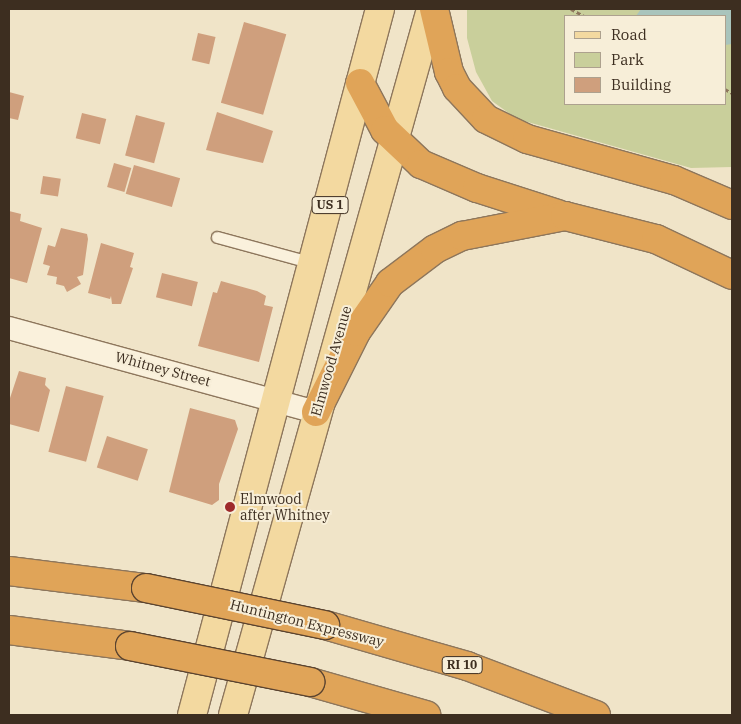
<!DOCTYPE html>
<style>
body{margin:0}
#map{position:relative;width:741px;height:724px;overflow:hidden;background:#f0e4c8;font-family:"IBM Plex Serif",serif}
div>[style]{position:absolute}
.green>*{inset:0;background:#c9cf9b}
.water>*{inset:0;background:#a9c4bc}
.building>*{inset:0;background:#cf9f7d;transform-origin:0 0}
.path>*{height:3px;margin-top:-1.5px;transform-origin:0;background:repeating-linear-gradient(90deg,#8d765c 0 4px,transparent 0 6.5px)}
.roads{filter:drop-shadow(1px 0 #8d765c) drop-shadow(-1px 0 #8d765c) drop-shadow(0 1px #8d765c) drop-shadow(0 -1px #8d765c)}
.lane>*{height:11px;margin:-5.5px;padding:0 5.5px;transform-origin:5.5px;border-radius:5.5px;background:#faf1dc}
.street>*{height:22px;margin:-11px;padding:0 11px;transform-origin:11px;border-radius:11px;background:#faf1dc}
.primary>*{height:28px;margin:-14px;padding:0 14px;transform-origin:14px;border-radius:14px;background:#f3d9a0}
.highway>*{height:28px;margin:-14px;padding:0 14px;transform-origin:14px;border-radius:14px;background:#e0a458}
.bridges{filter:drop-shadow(1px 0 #5b4430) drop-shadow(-1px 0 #5b4430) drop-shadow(0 1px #5b4430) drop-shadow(0 -1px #5b4430)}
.highway-bridge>*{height:28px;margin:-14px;padding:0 14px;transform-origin:14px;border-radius:14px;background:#e0a458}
.dots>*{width:14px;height:14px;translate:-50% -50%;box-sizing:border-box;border:2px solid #f7eed8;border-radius:50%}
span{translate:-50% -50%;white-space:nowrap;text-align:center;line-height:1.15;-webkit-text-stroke:4px #f7eed8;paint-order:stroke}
.shield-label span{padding:1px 4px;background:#f7eed8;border:1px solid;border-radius:4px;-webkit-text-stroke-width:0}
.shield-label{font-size:12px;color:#3d2e20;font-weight:700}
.street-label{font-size:14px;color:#3d2e20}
.poi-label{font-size:14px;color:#3d2e20}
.left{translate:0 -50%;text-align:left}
.frame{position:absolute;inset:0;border:10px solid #3d2e20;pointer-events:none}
.legend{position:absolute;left:564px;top:15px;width:162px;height:90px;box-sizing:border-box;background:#f7eed8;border:1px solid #ada18e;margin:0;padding:6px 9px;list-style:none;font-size:15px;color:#3d2e20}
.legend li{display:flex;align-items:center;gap:10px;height:25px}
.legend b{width:25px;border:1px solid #ada18e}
</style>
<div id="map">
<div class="green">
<i style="clip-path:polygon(evenodd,467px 9px,732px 9px,732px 167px,691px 168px,517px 119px,492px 101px,476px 72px,467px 38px,467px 9px,565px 16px,725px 16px,725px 104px,565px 104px,565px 16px)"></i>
</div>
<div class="water">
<i style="clip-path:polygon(641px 9px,732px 9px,732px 44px,725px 45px,725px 16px,636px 16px)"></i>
</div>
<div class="building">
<i style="left:244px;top:22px;width:44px;height:84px;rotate:16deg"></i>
<i style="left:198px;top:33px;width:18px;height:28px;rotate:13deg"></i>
<i style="clip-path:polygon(9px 92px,24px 96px,18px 120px,9px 118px)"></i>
<i style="clip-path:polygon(217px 112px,273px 131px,263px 163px,206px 150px)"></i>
<i style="left:82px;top:113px;width:25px;height:26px;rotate:14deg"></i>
<i style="left:136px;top:115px;width:30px;height:42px;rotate:15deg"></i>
<i style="left:114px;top:163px;width:18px;height:25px;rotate:16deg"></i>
<i style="left:134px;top:165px;width:48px;height:30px;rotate:16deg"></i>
<i style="left:43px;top:176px;width:18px;height:18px;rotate:9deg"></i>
<i style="clip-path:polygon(9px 211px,21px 214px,20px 221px,42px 228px,27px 283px,9px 278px)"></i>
<i style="clip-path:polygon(61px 228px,87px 234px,88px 239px,83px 275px,77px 277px,81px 284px,67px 292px,64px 286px,56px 284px,57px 277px,47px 275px,50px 266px,43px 264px,48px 245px,55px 247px)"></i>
<i style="clip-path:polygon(101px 243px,134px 253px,130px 267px,133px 268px,121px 304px,112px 304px,111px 296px,110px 299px,88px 293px)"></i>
<i style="left:162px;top:273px;width:37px;height:25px;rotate:14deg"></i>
<i style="clip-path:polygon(221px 281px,257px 291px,266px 296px,264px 305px,273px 307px,259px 362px,198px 346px,213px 292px,217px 293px)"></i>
<i style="clip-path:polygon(19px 371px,46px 378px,45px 385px,50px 390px,39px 432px,9px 424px,9px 401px)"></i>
<i style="left:66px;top:386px;width:39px;height:68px;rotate:15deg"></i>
<i style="clip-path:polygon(190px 408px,235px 420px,238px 429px,219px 484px,219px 500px,212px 505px,169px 492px)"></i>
<i style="left:107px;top:436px;width:43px;height:33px;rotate:18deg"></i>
</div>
<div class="path">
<i style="left:571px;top:9px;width:15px;rotate:28deg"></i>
<i style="left:725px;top:89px;width:8px;rotate:30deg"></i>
</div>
<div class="roads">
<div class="lane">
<i style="left:217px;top:237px;width:99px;rotate:15.2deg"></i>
</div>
<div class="street">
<i style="left:9px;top:328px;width:318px;rotate:15.3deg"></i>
</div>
<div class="primary">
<i style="left:192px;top:715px;width:731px;rotate:-75.09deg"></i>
<i style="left:233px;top:715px;width:733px;rotate:-74.33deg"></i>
</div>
<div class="highway">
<i style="left:434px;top:9px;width:65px;rotate:76.6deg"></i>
<i style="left:449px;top:72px;width:18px;rotate:63deg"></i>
<i style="left:457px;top:88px;width:42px;rotate:46.9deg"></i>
<i style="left:486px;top:119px;width:46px;rotate:26deg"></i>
<i style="left:527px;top:139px;width:153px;rotate:15.6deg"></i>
<i style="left:674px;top:180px;width:63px;rotate:23.3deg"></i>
<i style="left:360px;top:83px;width:53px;rotate:62deg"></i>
<i style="left:385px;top:130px;width:50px;rotate:43.4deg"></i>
<i style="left:421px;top:164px;width:61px;rotate:23.2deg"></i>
<i style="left:477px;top:188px;width:85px;rotate:17.8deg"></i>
<i style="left:316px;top:412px;width:89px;rotate:-63.4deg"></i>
<i style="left:356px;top:332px;width:60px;rotate:-55.2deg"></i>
<i style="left:390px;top:283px;width:56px;rotate:-37.1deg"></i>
<i style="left:435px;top:249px;width:30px;rotate:-26deg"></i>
<i style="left:462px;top:236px;width:105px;rotate:-11deg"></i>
<i style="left:565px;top:216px;width:94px;rotate:14.2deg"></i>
<i style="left:656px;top:239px;width:84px;rotate:25.3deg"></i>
<i style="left:9px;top:571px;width:138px;rotate:7.1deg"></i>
<i style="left:325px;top:625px;width:148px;rotate:16.1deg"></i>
<i style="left:467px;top:666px;width:138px;rotate:20.8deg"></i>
<i style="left:9px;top:630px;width:122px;rotate:7.5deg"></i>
<i style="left:310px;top:682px;width:121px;rotate:15.9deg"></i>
</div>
</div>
<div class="bridges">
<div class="highway-bridge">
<i style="left:146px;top:588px;width:183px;rotate:11.7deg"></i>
<i style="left:130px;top:646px;width:184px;rotate:11.3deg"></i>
</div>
</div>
<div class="dots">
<i style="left:230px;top:507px;background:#9e2a2b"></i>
</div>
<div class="shield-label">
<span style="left:330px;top:205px">US 1</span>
<span style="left:462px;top:665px">RI 10</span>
</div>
<div class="street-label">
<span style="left:331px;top:361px;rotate:-74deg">Elmwood Avenue</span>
<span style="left:163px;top:369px;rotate:15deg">Whitney Street</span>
<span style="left:307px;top:623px;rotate:14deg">Huntington Expressway</span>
</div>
<div class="poi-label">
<span class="left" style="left:240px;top:507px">Elmwood<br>after Whitney</span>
</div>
<div class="frame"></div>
<ul class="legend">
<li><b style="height:6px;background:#f3d9a0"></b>Road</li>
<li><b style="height:14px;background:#c9cf9b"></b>Park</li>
<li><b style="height:14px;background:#cf9f7d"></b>Building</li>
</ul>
</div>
